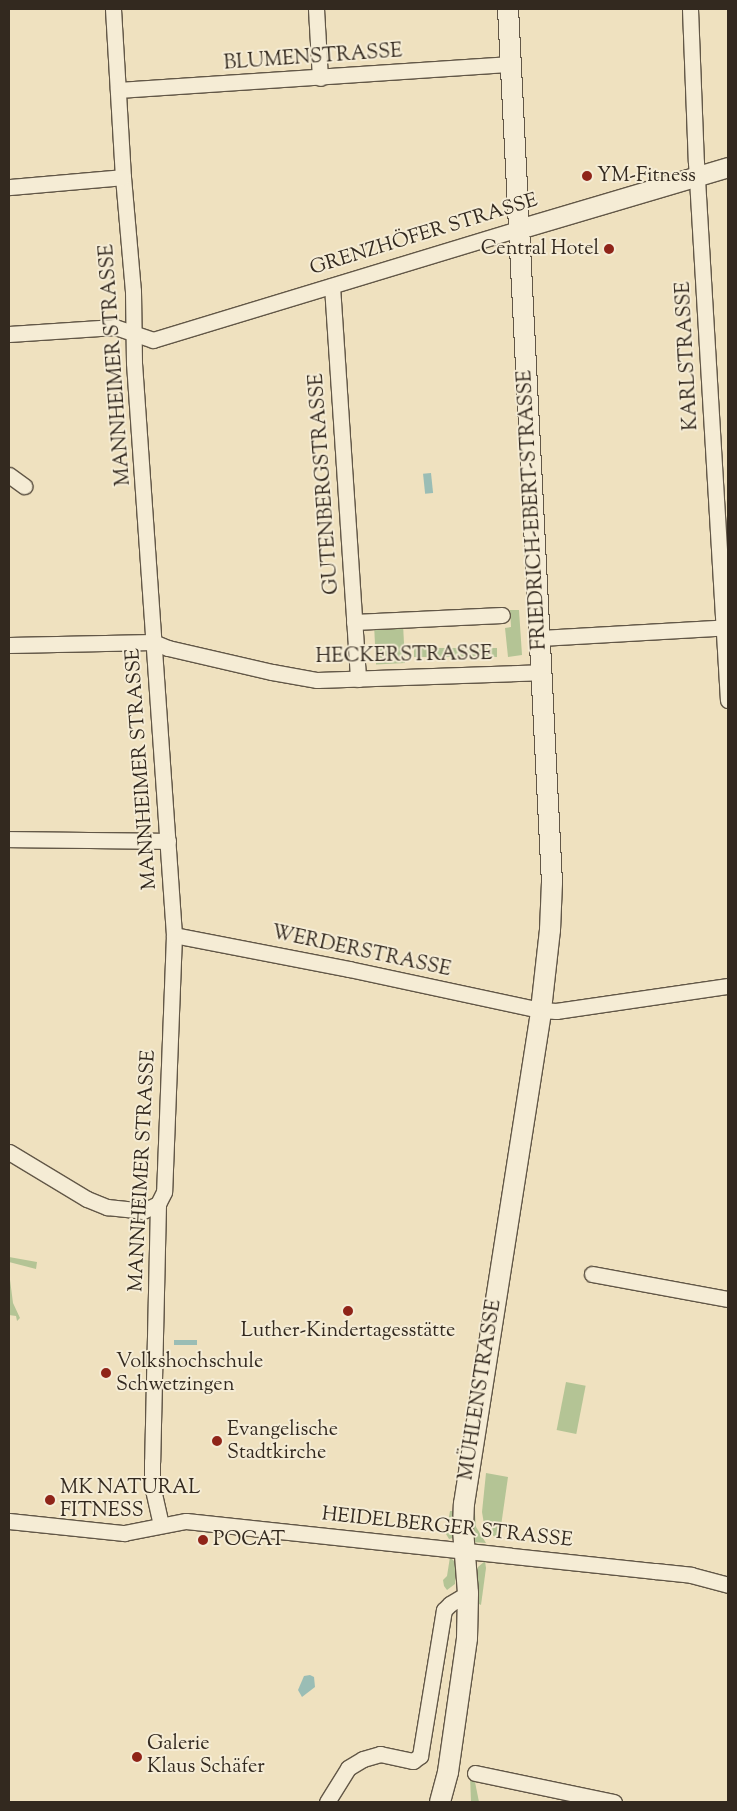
<!DOCTYPE html>
<meta charset="utf-8">
<style>
body{margin:0}
#map{position:relative;width:737px;height:1811px;overflow:hidden;background:#efe1bf;font-family:"Sorts Mill Goudy",serif}
div>[style]{position:absolute}
.green>*{inset:0;background:#b4c495;transform-origin:0 0}
.water>*{inset:0;background:#9abdb5;transform-origin:0 0}
.roads{filter:drop-shadow(1px 0 #625747) drop-shadow(-1px 0 #625747) drop-shadow(0 1px #625747) drop-shadow(0 -1px #625747)}
.minor>*{height:15px;margin:-7.5px;padding:0 7.5px;transform-origin:7.5px;border-radius:7.5px;background:#f5ecd5}
.tertiary>*{height:19px;margin:-9.5px;padding:0 9.5px;transform-origin:9.5px;border-radius:9.5px;background:#f5ecd5}
.secondary>*{height:20px;margin:-10px;padding:0 10px;transform-origin:10px;border-radius:10px;background:#f5ecd5}
.dots>*{width:14px;height:14px;translate:-50% -50%;box-sizing:border-box;border:2px solid #f5ecd5;border-radius:50%}
span{translate:-50% -50%;white-space:nowrap;text-align:center;line-height:1.15;-webkit-text-stroke:4px #f5ecd5;paint-order:stroke}
.street-label{font-size:20px;color:#33291f}
.poi-label{font-size:20px;color:#33291f}
.left{translate:0 -50%;text-align:left}
.right{translate:-100% -50%;text-align:right}
.frame{position:absolute;inset:0;border:10px solid #33291f;pointer-events:none}
</style>
<div id="map">
<div class="green">
<i style="clip-path:polygon(510px 610px,519px 610px,522px 655px,508px 657px,505px 628px,511px 627px)"></i>
<i style="left:403px;top:624px;width:39px;height:29px;rotate:87deg"></i>
<i style="left:497px;top:648px;width:9px;height:83px;rotate:90deg"></i>
<i style="clip-path:polygon(9px 1257px,37px 1262px,36px 1269px,9px 1262px)"></i>
<i style="clip-path:polygon(9px 1272px,13px 1303px,20px 1318px,17px 1321px,16px 1316px,9px 1315px)"></i>
<i style="left:566px;top:1382px;width:20px;height:49px;rotate:11deg"></i>
<i style="clip-path:polygon(486px 1473px,508px 1477px,499px 1540px,487px 1531px,484px 1524px,482px 1512px)"></i>
<i style="clip-path:polygon(450px 1511px,453px 1511px,454px 1533px,453px 1538px,449px 1539px,446px 1534px)"></i>
<i style="clip-path:polygon(470px 1514px,475px 1514px,476px 1527px,486px 1543px,472px 1542px)"></i>
<i style="clip-path:polygon(450px 1557px,455px 1562px,456px 1576px,455px 1584px,447px 1590px,444px 1586px,443px 1580px,447px 1576px)"></i>
<i style="clip-path:polygon(485px 1561px,486px 1568px,481px 1605px,479px 1604px,476px 1573px,478px 1567px)"></i>
<i style="clip-path:polygon(470px 1775px,474px 1777px,479px 1802px,471px 1802px)"></i>
</div>
<div class="water">
<i style="left:431px;top:473px;width:20px;height:8px;rotate:84deg"></i>
<i style="left:174px;top:1340px;width:23px;height:5px"></i>
<i style="clip-path:polygon(310px 1675px,314px 1677px,315px 1687px,302px 1697px,298px 1690px,304px 1676px)"></i>
</div>
<div class="roads">
<div class="minor">
<i style="left:113px;top:9px;width:168px;rotate:86.6deg"></i>
<i style="left:123px;top:177px;width:114px;rotate:85deg"></i>
<i style="left:133px;top:291px;width:72px;rotate:89.2deg"></i>
<i style="left:134px;top:363px;width:573px;rotate:86deg"></i>
<i style="left:174px;top:935px;width:257px;rotate:92.2deg"></i>
<i style="left:164px;top:1192px;width:13px;rotate:117deg"></i>
<i style="left:158px;top:1204px;width:258px;rotate:91.3deg"></i>
<i style="left:152px;top:1462px;width:23px;rotate:90deg"></i>
<i style="left:152px;top:1485px;width:41px;rotate:77.3deg"></i>
<i style="left:316px;top:9px;width:69px;rotate:86.7deg"></i>
<i style="left:690px;top:9px;width:153px;rotate:87.8deg"></i>
<i style="left:696px;top:162px;width:539px;rotate:86.6deg"></i>
<i style="left:118px;top:90px;width:394px;rotate:-3.8deg"></i>
<i style="left:9px;top:187px;width:114px;rotate:-5deg"></i>
<i style="left:332px;top:286px;width:394px;rotate:86.2deg"></i>
<i style="left:9px;top:334px;width:106px;rotate:-3.8deg"></i>
<i style="left:115px;top:327px;width:40px;rotate:18.9deg"></i>
<i style="left:153px;top:340px;width:382px;rotate:-16.9deg"></i>
<i style="left:9px;top:475px;width:19px;rotate:36deg"></i>
<i style="left:354px;top:622px;width:148px;rotate:-2.7deg"></i>
<i style="left:540px;top:638px;width:188px;rotate:-3.3deg"></i>
<i style="left:9px;top:645px;width:144px;rotate:-1.2deg"></i>
<i style="left:153px;top:642px;width:16px;rotate:22deg"></i>
<i style="left:168px;top:648px;width:107px;rotate:13deg"></i>
<i style="left:272px;top:672px;width:46px;rotate:10.1deg"></i>
<i style="left:317px;top:680px;width:224px;rotate:-2deg"></i>
<i style="left:9px;top:839px;width:159px;rotate:0.7deg"></i>
<i style="left:174px;top:935px;width:178px;rotate:11deg"></i>
<i style="left:349px;top:969px;width:196px;rotate:12.1deg"></i>
<i style="left:541px;top:1010px;width:15px;rotate:4deg"></i>
<i style="left:556px;top:1011px;width:174px;rotate:-8.3deg"></i>
<i style="left:9px;top:1152px;width:91px;rotate:31.1deg"></i>
<i style="left:87px;top:1199px;width:22px;rotate:22deg"></i>
<i style="left:107px;top:1207px;width:36px;rotate:6deg"></i>
<i style="left:143px;top:1211px;width:17px;rotate:-25deg"></i>
<i style="left:592px;top:1274px;width:138px;rotate:10.4deg"></i>
<i style="left:9px;top:1521px;width:116px;rotate:6deg"></i>
<i style="left:124px;top:1533px;width:63px;rotate:-11deg"></i>
<i style="left:186px;top:1521px;width:472px;rotate:6.1deg"></i>
<i style="left:655px;top:1571px;width:36px;rotate:6deg"></i>
<i style="left:691px;top:1575px;width:38px;rotate:15deg"></i>
<i style="left:475px;top:1773px;width:142px;rotate:11.8deg"></i>
<i style="left:327px;top:1802px;width:40px;rotate:-58deg"></i>
<i style="left:348px;top:1768px;width:17px;rotate:-31deg"></i>
<i style="left:363px;top:1759px;width:18px;rotate:-16deg"></i>
<i style="left:380px;top:1754px;width:34px;rotate:12deg"></i>
<i style="left:413px;top:1761px;width:9px;rotate:-36deg"></i>
<i style="left:420px;top:1756px;width:148px;rotate:-80.7deg"></i>
<i style="left:444px;top:1610px;width:8px;rotate:-45deg"></i>
<i style="left:450px;top:1604px;width:21px;rotate:-31deg"></i>
</div>
<div class="tertiary">
<i style="left:519px;top:229px;width:218px;rotate:-16.5deg"></i>
</div>
<div class="secondary">
<i style="left:440px;top:1802px;width:31px;rotate:-75deg"></i>
<i style="left:448px;top:1772px;width:135px;rotate:-81.9deg"></i>
<i style="left:467px;top:1638px;width:45px;rotate:-88.7deg"></i>
<i style="left:468px;top:1593px;width:64px;rotate:-94.5deg"></i>
<i style="left:463px;top:1529px;width:25px;rotate:-88deg"></i>
<i style="left:464px;top:1504px;width:500px;rotate:-81.1deg"></i>
<i style="left:541px;top:1010px;width:81px;rotate:-83.6deg"></i>
<i style="left:550px;top:930px;width:47px;rotate:-87.6deg"></i>
<i style="left:552px;top:883px;width:875px;rotate:-92.88deg"></i>
</div>
</div>
<div class="dots">
<i style="left:587px;top:176px;background:#8f2418"></i>
<i style="left:609px;top:249px;background:#8f2418"></i>
<i style="left:348px;top:1311px;background:#8f2418"></i>
<i style="left:106px;top:1373px;background:#8f2418"></i>
<i style="left:217px;top:1441px;background:#8f2418"></i>
<i style="left:50px;top:1500px;background:#8f2418"></i>
<i style="left:203px;top:1540px;background:#8f2418"></i>
<i style="left:137px;top:1757px;background:#8f2418"></i>
</div>
<div class="street-label">
<span style="left:313px;top:58px;rotate:-4deg">BLUMENSTRASSE</span>
<span style="left:424px;top:235px;rotate:-17deg">GRENZHÖFER STRASSE</span>
<span style="left:688px;top:356px;rotate:-93deg">KARLSTRASSE</span>
<span style="left:116px;top:365px;rotate:-94deg">MANNHEIMER STRASSE</span>
<span style="left:325px;top:484px;rotate:-94deg">GUTENBERGSTRASSE</span>
<span style="left:533px;top:510px;rotate:-93deg">FRIEDRICH-EBERT-STRASSE</span>
<span style="left:404px;top:656px;rotate:-1deg">HECKERSTRASSE</span>
<span style="left:142px;top:769px;rotate:-94deg">MANNHEIMER STRASSE</span>
<span style="left:361px;top:952px;rotate:12deg">WERDERSTRASSE</span>
<span style="left:143px;top:1171px;rotate:-87deg">MANNHEIMER STRASSE</span>
<span style="left:481px;top:1390px;rotate:-81deg">MÜHLENSTRASSE</span>
<span style="left:447px;top:1528px;rotate:6deg">HEIDELBERGER STRASSE</span>
</div>
<div class="poi-label">
<span class="left" style="left:597px;top:176px">YM-Fitness</span>
<span class="right" style="left:599px;top:249px">Central Hotel</span>
<span style="left:348px;top:1331px">Luther-Kindertagesstätte</span>
<span class="left" style="left:116px;top:1374px">Volkshochschule<br>Schwetzingen</span>
<span class="left" style="left:227px;top:1442px">Evangelische<br>Stadtkirche</span>
<span class="left" style="left:60px;top:1500px">MK NATURAL<br>FITNESS</span>
<span class="left" style="left:213px;top:1540px">POCAT</span>
<span class="left" style="left:147px;top:1756px">Galerie<br>Klaus Schäfer</span>
</div>
<div class="frame"></div>
</div>
